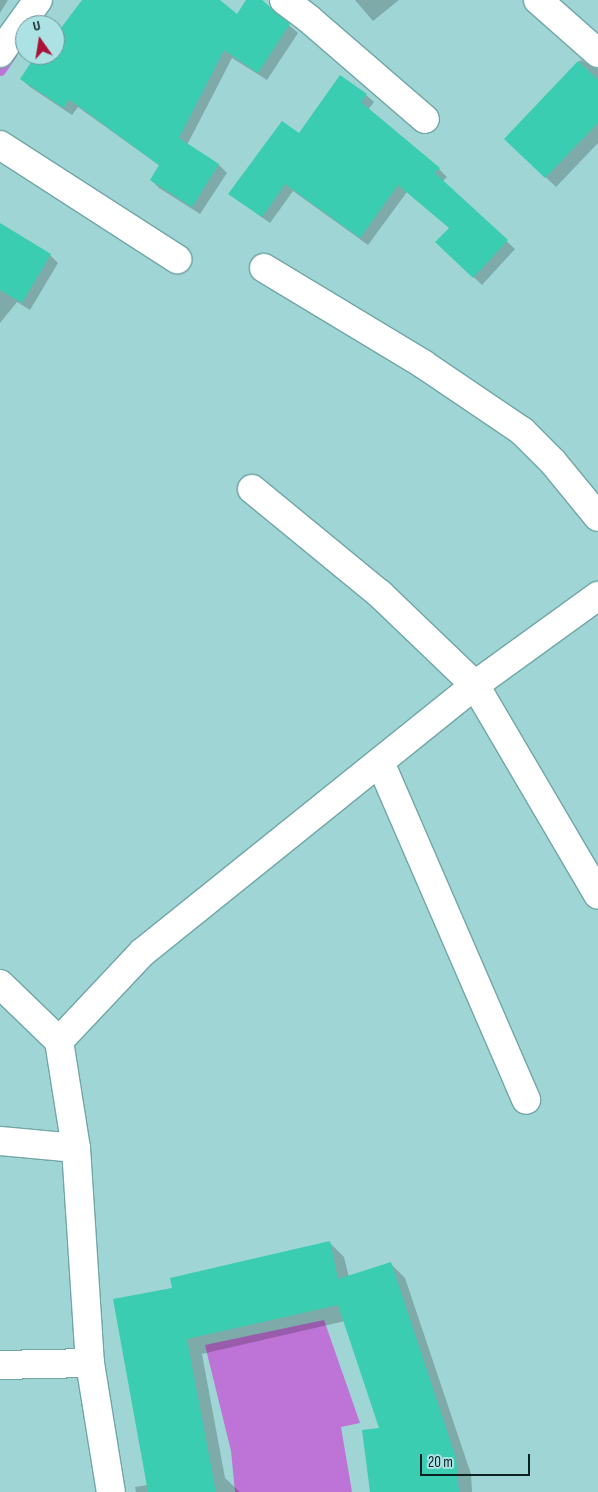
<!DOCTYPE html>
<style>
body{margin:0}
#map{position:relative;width:598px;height:1492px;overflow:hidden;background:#9fd5d5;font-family:"Sofia Sans Condensed",sans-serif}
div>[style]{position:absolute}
.water>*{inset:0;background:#be74d6}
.shadow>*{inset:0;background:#0003}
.stream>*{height:11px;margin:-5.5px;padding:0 5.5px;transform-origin:5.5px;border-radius:5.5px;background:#be74d6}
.building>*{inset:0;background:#3acdb2}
.roads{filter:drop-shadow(1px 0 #71a6a7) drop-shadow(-1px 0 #71a6a7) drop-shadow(0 1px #71a6a7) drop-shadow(0 -1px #71a6a7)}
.minor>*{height:28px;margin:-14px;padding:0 14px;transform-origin:14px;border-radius:14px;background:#fff}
span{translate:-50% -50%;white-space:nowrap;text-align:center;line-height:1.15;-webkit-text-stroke:4.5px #ace2e3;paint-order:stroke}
.north{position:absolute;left:15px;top:15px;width:50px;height:50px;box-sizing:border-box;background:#ace2e3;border:1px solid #6b9495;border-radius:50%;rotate:347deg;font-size:14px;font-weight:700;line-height:20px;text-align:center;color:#0a2021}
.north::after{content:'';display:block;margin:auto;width:18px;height:22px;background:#aa1335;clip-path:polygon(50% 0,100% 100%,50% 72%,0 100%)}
.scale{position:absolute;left:420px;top:1454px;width:110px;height:22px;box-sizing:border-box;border:2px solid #0a2021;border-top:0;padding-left:6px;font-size:15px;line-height:18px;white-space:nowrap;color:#0a2021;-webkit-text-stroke:4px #ace2e3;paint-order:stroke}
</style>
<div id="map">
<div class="water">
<i style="clip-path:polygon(324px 1320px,360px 1423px,341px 1427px,352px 1492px,235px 1492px,231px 1451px,205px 1345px)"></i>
</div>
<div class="shadow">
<i style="clip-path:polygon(0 0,8px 0,0 13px)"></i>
<i style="clip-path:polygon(84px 0,218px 0,237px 16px,247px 0,260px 0,298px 33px,267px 80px,232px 58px,187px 145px,219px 165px,227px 173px,200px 214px,159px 188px,151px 180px,160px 166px,78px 107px,72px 115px,30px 87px,21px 79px,37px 55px,55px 55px,55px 38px)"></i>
<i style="clip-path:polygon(355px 0,399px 0,373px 21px)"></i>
<i style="clip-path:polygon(581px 60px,598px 69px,598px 143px,556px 187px,506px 139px)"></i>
<i style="clip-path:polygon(366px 95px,374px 102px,368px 110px,439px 169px,447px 177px,442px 182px,515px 249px,482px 285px,445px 250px,450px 228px,407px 192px,368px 245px,293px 191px,270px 223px,229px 194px,299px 135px)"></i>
<i style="clip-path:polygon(0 225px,50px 255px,58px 263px,30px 310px,17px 302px,0 323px)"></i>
<i style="clip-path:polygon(329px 1242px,344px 1257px,349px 1277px,390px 1263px,405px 1278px,471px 1474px,472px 1492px,371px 1492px,381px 1429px,345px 1321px,202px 1354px,225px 1478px,240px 1492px,136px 1492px,135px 1487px,148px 1485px,174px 1289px)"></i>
</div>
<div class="stream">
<i style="left:0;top:70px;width:19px;rotate:-55deg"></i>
</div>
<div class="building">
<i style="clip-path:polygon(82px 0,220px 0,237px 14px,246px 0,262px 0,290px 24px,258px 73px,224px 50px,179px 138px,219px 164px,192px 207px,150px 180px,159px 165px,69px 99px,64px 108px,20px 79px,36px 55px,55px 55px,55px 36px)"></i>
<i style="clip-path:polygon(578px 61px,598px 80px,598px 123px,545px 178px,504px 139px)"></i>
<i style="clip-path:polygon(340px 75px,367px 94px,361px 102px,440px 168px,435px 173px,508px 240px,473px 278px,435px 242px,449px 228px,398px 185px,360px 238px,285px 184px,262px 217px,228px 194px,282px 121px,299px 133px)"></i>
<i style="clip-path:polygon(0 223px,51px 254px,22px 303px,0 290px)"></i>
<i style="clip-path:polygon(330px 1241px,338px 1279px,391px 1262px,456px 1458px,459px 1492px,370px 1492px,362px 1430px,379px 1428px,338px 1305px,187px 1339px,216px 1492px,148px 1492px,113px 1299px,172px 1288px,170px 1278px)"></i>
</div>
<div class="roads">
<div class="minor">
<i style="left:284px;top:0;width:31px;rotate:37deg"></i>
<i style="left:309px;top:19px;width:153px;rotate:40.8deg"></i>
<i style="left:538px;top:0;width:80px;rotate:41.5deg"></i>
<i style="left:0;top:53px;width:65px;rotate:-54.4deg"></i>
<i style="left:0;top:145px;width:211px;rotate:32.8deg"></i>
<i style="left:264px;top:268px;width:186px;rotate:31.1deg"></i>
<i style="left:423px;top:364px;width:120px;rotate:34.1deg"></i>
<i style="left:522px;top:431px;width:44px;rotate:45deg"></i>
<i style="left:553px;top:462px;width:71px;rotate:50.7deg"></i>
<i style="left:252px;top:489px;width:166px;rotate:39.4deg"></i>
<i style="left:380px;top:594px;width:132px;rotate:43.8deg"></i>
<i style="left:475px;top:685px;width:243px;rotate:59.6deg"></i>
<i style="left:380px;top:762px;width:368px;rotate:66.6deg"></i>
<i style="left:0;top:984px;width:82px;rotate:44deg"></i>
<i style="left:59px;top:1041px;width:108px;rotate:81deg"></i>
<i style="left:76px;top:1148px;width:215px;rotate:86.3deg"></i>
<i style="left:90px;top:1363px;width:131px;rotate:80.8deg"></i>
<i style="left:59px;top:1041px;width:122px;rotate:-46.7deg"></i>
<i style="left:143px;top:952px;width:426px;rotate:-38.8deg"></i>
<i style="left:475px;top:685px;width:152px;rotate:-35.9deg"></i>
<i style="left:0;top:1141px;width:76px;rotate:5.3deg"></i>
<i style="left:0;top:1365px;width:90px;rotate:-1.3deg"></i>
</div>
</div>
<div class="north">U</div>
<div class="scale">20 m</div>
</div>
